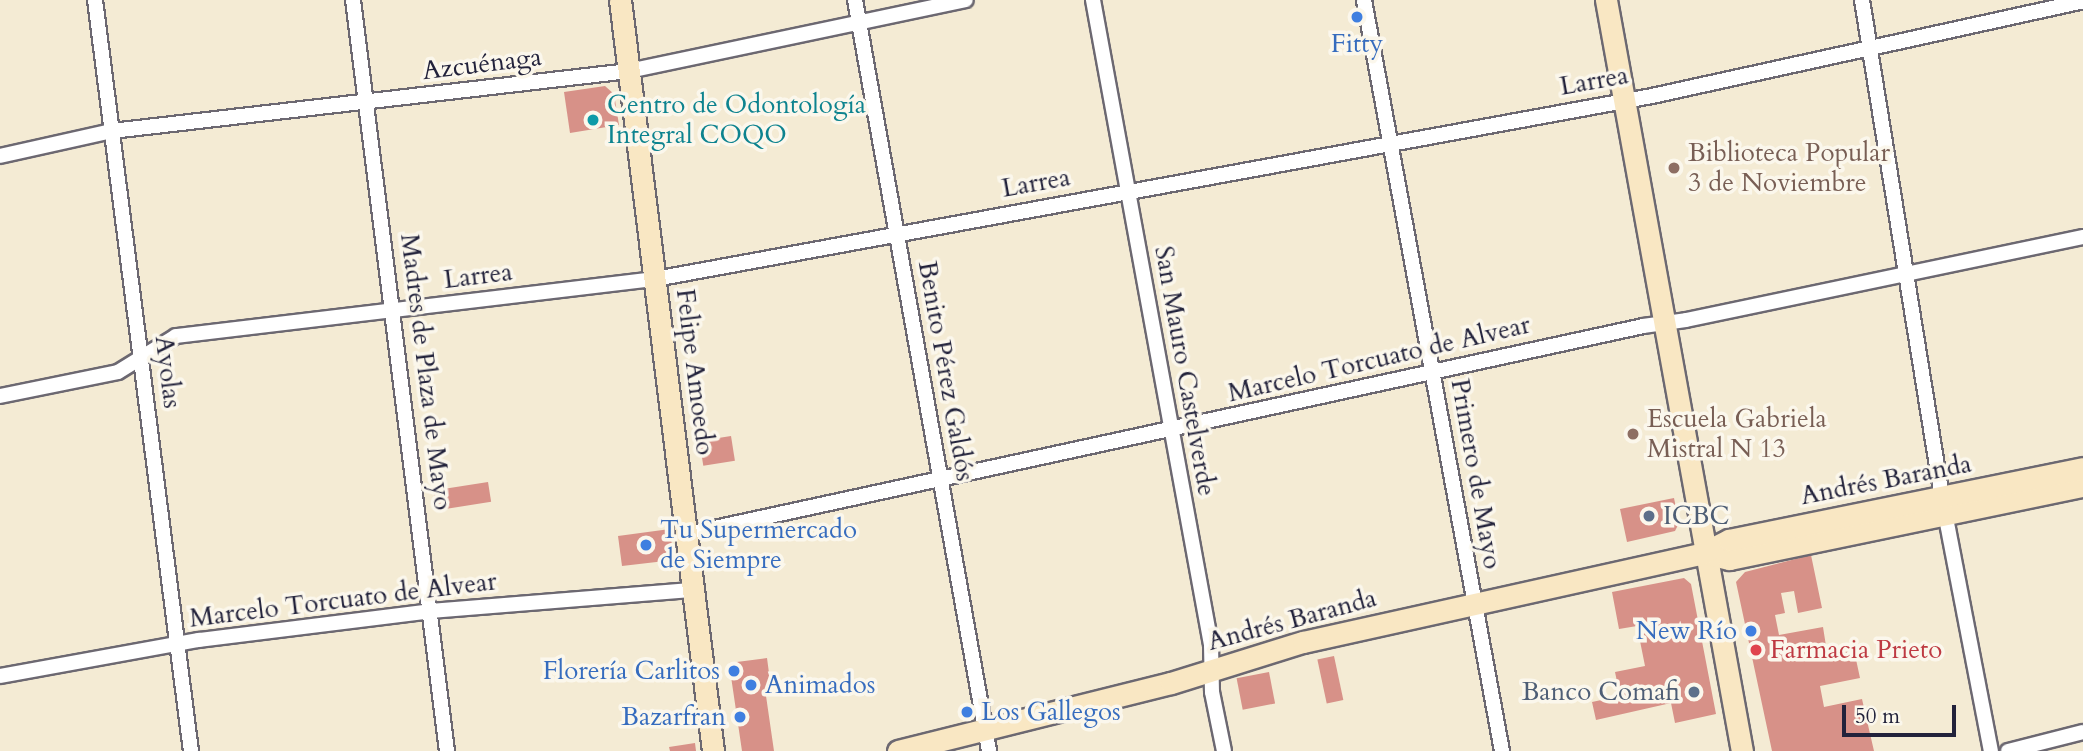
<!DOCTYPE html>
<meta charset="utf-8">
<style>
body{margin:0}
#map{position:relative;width:2083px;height:751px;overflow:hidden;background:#f4ebd4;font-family:Cardo,serif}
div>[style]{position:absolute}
.building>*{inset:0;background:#d79188;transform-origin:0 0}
.roads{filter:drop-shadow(2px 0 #6c6871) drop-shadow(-2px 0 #6c6871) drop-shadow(0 2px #6c6871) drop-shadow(0 -2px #6c6871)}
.street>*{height:14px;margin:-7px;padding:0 7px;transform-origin:7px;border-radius:7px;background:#fff}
.secondary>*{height:21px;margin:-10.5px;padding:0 10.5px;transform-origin:10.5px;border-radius:10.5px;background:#f9e7c3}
.dots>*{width:19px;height:19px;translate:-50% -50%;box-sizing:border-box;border:4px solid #fbf7ec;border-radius:50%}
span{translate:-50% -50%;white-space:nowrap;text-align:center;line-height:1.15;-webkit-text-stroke:7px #fbf7ec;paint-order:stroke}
.shop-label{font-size:26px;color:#366cbe}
.left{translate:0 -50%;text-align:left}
.right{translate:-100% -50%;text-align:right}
.street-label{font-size:26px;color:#22223b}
.culture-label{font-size:26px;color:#0d838f}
.education-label{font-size:26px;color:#785e54}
.service-label{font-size:26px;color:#4e5e75}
.health-label{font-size:26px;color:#be3a42}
.scale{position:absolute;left:1842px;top:705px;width:114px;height:32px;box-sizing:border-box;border:4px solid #22223b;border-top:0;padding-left:9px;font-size:21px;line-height:24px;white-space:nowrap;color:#22223b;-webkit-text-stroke:5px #fbf7ec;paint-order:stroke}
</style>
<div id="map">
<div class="building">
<i style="clip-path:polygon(605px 86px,614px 94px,619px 125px,570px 133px,564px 92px)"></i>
<i style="left:731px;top:436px;width:25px;height:32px;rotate:81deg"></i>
<i style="left:488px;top:482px;width:20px;height:55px;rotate:81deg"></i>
<i style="clip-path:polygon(1674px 498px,1679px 523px,1675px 531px,1627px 542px,1620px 509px)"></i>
<i style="clip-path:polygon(670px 529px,673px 555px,665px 561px,622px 566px,618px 536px)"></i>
<i style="clip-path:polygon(1811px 555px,1822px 608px,1798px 613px,1794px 591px,1781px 593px,1785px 613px,1775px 615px,1779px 635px,1823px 627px,1826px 646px,1812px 649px,1813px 659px,1854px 650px,1860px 678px,1820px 686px,1824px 707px,1862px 699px,1874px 751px,1772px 751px,1736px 582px,1745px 572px)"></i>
<i style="clip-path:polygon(1684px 578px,1691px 584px,1716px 714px,1675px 723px,1671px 703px,1596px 720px,1592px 702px,1620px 696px,1615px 672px,1645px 666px,1637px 626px,1619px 629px,1612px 592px)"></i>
<i style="left:1334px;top:656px;width:45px;height:17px;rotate:78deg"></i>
<i style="clip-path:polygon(767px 658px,771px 688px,765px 689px,774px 751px,742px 751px,729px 663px)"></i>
<i style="left:1269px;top:672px;width:32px;height:33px;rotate:79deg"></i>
<i style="clip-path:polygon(695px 743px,696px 751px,670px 751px,669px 747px)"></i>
</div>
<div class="roads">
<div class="street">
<i style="left:95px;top:0;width:757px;rotate:82.72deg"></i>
<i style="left:353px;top:0;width:757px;rotate:82.87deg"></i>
<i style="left:855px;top:0;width:763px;rotate:79.88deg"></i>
<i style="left:1093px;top:0;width:656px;rotate:79.63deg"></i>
<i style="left:1211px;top:645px;width:47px;rotate:88.8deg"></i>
<i style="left:1212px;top:692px;width:60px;rotate:78.5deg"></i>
<i style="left:1364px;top:0;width:764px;rotate:79.59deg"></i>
<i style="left:1862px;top:0;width:503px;rotate:80.86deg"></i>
<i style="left:1942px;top:497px;width:259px;rotate:79.1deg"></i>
<i style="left:0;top:156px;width:115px;rotate:-12.6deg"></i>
<i style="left:112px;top:131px;width:520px;rotate:-6.62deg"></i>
<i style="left:629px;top:71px;width:344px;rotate:-11.9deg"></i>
<i style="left:0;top:396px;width:120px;rotate:-11.5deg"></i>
<i style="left:118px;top:372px;width:68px;rotate:-31.8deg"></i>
<i style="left:176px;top:336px;width:482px;rotate:-6.8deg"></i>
<i style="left:655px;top:279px;width:1014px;rotate:-10.4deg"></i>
<i style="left:1652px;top:96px;width:441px;rotate:-12.4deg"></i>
<i style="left:687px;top:534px;width:978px;rotate:-12.27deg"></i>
<i style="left:1643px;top:326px;width:43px;rotate:-7.9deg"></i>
<i style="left:1686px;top:320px;width:406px;rotate:-11.8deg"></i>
<i style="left:0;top:676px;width:202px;rotate:-10.3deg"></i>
<i style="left:199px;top:640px;width:234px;rotate:-7.1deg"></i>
<i style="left:431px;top:611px;width:263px;rotate:-4.6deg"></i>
<i style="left:2008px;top:751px;width:77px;rotate:-14.2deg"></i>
</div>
<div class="secondary">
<i style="left:620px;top:0;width:757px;rotate:82.94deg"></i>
<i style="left:1606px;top:0;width:763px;rotate:79.74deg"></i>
<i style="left:1703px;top:553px;width:27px;rotate:13deg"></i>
<i style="left:1729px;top:559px;width:361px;rotate:-11.7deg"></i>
<i style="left:898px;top:751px;width:281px;rotate:-14deg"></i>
<i style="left:1171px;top:683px;width:138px;rotate:-17.3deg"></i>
<i style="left:1303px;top:642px;width:410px;rotate:-12.5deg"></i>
<i style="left:1703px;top:553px;width:29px;rotate:-27deg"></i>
<i style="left:1729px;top:540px;width:361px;rotate:-11.5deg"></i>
</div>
</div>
<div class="dots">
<i style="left:1357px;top:17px;background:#3f7fe0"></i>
<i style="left:593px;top:120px;background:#0f9aa8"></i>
<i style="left:1674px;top:168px;background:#8d6e63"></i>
<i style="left:1633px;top:434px;background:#8d6e63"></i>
<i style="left:1649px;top:516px;background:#5c6f8a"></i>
<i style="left:646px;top:545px;background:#3f7fe0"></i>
<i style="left:1751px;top:631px;background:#3f7fe0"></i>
<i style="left:1756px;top:650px;background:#e0444e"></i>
<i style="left:734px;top:671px;background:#3f7fe0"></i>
<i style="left:751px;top:685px;background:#3f7fe0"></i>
<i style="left:1694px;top:692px;background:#5c6f8a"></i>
<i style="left:967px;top:712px;background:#3f7fe0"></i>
<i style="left:740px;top:717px;background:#3f7fe0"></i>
</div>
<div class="shop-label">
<span style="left:1357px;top:44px">Fitty</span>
<span class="left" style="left:660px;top:545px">Tu Supermercado<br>de Siempre</span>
<span class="right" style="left:1737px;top:631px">New Río</span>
<span class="right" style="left:720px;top:671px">Florería Carlitos</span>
<span class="left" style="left:765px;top:685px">Animados</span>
<span class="left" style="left:981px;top:712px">Los Gallegos</span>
<span class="right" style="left:726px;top:717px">Bazarfran</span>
</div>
<div class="street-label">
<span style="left:482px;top:64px;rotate:-7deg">Azcuénaga</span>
<span style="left:1594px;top:81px;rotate:-10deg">Larrea</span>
<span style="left:1036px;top:183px;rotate:-10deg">Larrea</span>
<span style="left:478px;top:276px;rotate:-7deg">Larrea</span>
<span style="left:1379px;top:359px;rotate:-13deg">Marcelo Torcuato de Alvear</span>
<span style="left:946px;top:371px;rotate:80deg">Benito Pérez Galdós</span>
<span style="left:1185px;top:371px;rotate:80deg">San Mauro Castelverde</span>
<span style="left:168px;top:372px;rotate:83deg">Ayolas</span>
<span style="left:426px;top:372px;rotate:83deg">Madres de Plaza de Mayo</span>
<span style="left:695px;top:372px;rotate:83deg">Felipe Amoedo</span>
<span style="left:1476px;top:474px;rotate:80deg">Primero de Mayo</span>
<span style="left:1886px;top:480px;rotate:-11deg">Andrés Baranda</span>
<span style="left:343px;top:600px;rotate:-7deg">Marcelo Torcuato de Alvear</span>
<span style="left:1292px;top:620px;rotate:-15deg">Andrés Baranda</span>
</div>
<div class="culture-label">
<span class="left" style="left:607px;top:120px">Centro de Odontología<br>Integral COQO</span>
</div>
<div class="education-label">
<span class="left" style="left:1688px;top:168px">Biblioteca Popular<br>3 de Noviembre</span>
<span class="left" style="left:1647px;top:434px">Escuela Gabriela<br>Mistral N 13</span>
</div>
<div class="service-label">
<span class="left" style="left:1663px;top:516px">ICBC</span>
<span class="right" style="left:1680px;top:692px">Banco Comafi</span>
</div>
<div class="health-label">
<span class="left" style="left:1770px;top:650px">Farmacia Prieto</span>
</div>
<div class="scale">50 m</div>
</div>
